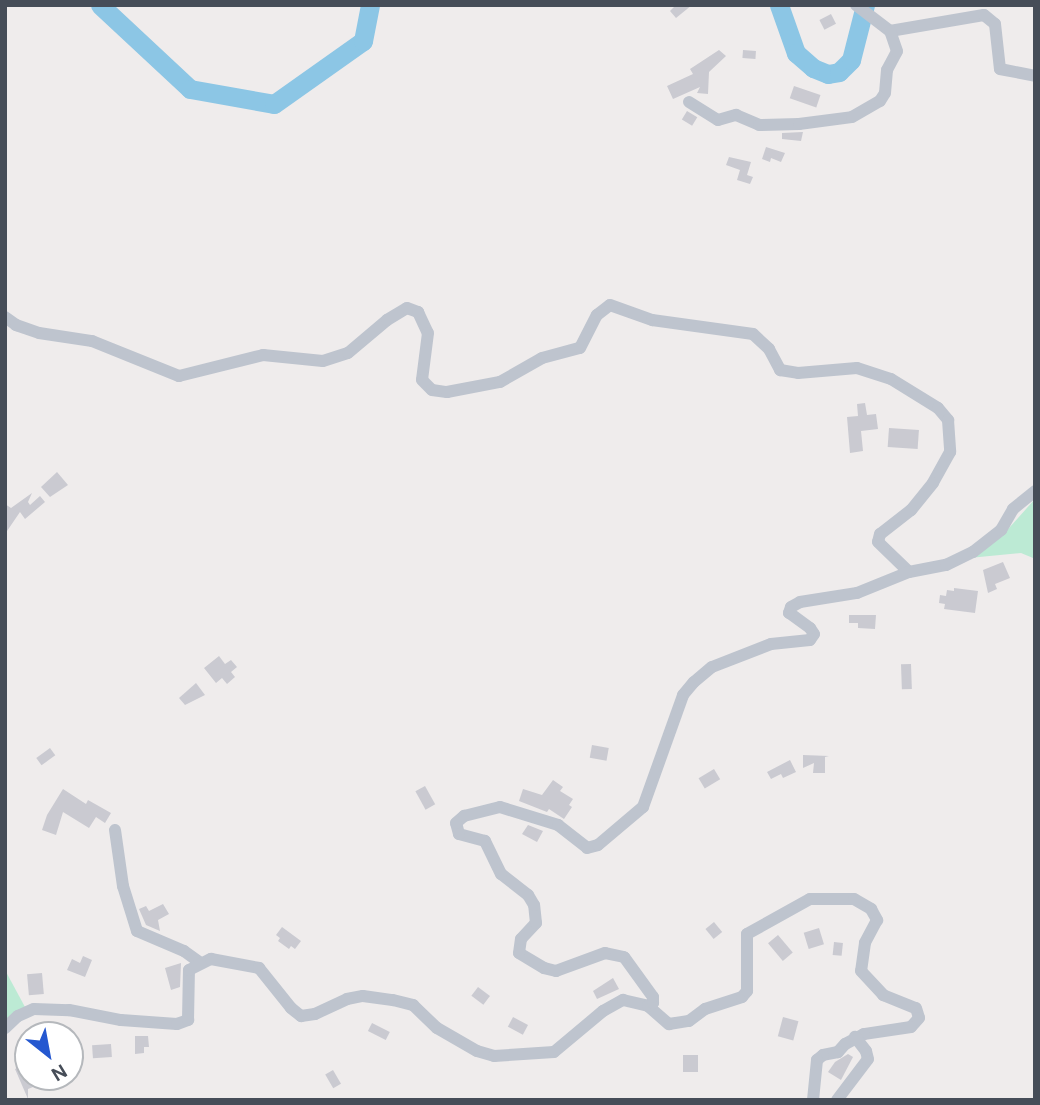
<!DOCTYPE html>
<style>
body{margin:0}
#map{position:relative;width:1040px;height:1105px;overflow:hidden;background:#efecec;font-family:"DM Sans",sans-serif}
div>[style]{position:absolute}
.green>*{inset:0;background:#bcead4}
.river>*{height:19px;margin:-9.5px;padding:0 9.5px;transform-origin:9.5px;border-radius:9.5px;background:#8cc6e5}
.building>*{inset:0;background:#cacad1;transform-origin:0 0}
.minor>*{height:12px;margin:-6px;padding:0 6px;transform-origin:6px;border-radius:6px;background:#bec4ce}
span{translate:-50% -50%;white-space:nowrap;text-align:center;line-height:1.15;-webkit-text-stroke:6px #fff;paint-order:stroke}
.frame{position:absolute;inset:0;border:7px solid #464d58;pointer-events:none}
.north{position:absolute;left:14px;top:1021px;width:70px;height:70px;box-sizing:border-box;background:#fff;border:2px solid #b5b8bc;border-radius:50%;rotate:149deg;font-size:19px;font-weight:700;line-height:28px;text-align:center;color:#464d58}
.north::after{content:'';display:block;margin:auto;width:24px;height:32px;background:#2558d0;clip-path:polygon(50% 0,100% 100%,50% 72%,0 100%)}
</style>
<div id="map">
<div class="green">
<i style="clip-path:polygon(1035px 499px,1035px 563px,1033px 558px,1021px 553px,969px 558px,1009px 528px)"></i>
<i style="clip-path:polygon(5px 970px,25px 1007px,5px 1020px)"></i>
</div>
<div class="river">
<i style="left:100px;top:5px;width:123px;rotate:43deg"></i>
<i style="left:190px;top:89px;width:85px;rotate:10.1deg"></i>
<i style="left:274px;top:104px;width:109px;rotate:-35.3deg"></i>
<i style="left:363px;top:41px;width:37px;rotate:-79deg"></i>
<i style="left:779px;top:5px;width:51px;rotate:70.5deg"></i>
<i style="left:796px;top:53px;width:23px;rotate:41deg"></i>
<i style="left:813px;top:68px;width:16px;rotate:22deg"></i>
<i style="left:828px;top:74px;width:11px;rotate:-10deg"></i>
<i style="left:839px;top:72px;width:17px;rotate:-45deg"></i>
<i style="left:851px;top:60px;width:57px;rotate:-75.7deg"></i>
</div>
<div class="building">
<i style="clip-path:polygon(676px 5px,692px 5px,676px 18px,670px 11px)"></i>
<i style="left:831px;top:14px;width:11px;height:13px;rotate:63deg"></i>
<i style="clip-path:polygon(719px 50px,726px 56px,709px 72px,708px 94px,697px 93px,700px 87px,673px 99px,667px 86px,693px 74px,690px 69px)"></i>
<i style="left:743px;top:50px;width:13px;height:8px;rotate:4deg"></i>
<i style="left:794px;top:86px;width:28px;height:13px;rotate:19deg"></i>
<i style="left:687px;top:111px;width:12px;height:10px;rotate:31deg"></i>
<i style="clip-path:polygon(803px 132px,801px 141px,782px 139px,782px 133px)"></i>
<i style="clip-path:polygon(766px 147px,785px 153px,781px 162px,771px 158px,770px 162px,762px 159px)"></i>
<i style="clip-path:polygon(729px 157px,751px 162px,747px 175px,753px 177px,750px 184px,737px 180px,740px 170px,726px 165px)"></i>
<i style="clip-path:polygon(865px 403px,867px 415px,876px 414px,878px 429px,861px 431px,863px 451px,850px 453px,847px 417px,858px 416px,857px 404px)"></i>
<i style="left:889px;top:428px;width:30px;height:19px;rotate:4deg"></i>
<i style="clip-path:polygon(57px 472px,68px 485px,50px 497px,41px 487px)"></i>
<i style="clip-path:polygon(32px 493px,28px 502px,30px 505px,40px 496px,45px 502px,25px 519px,20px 512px,5px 534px,5px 504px,11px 508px)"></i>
<i style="clip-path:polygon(1003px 562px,1010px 578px,995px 584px,997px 589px,988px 593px,983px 570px)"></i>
<i style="clip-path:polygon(954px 588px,978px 591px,975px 613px,944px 609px,945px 604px,939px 603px,940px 595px,946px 596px,947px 590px,954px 591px)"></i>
<i style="clip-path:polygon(849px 615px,876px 615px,875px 629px,858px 628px,858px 623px,849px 623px)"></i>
<i style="clip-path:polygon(219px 656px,225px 664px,231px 660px,237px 667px,231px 672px,235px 677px,227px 684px,222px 678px,216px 683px,204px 668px)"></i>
<i style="left:911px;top:664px;width:25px;height:10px;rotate:88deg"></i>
<i style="clip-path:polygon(196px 683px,205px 695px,185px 705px,179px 698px)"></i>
<i style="left:592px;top:745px;width:17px;height:13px;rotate:10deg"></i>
<i style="left:50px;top:748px;width:9px;height:17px;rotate:54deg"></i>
<i style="clip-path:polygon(803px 755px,829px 756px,825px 757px,825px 773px,813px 773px,814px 763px,803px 768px)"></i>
<i style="clip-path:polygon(790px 760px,796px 772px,783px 778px,781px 774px,771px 779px,767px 772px)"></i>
<i style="left:714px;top:769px;width:12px;height:18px;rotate:59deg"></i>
<i style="clip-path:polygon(553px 780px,563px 787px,560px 791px,573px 799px,569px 805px,572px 807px,564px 819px,549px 809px,547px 812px,519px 801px,523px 789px,542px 795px)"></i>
<i style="left:425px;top:786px;width:21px;height:11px;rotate:61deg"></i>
<i style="clip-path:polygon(63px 789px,86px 804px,88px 800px,111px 813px,105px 823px,96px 817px,89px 828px,63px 812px,56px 835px,42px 830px,47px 815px)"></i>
<i style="clip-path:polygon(528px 825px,543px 831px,537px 842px,522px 834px)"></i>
<i style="clip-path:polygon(163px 904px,169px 914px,158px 920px,160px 931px,146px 925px,139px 909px,146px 906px,149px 911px)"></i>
<i style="left:714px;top:922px;width:13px;height:11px;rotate:51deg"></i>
<i style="clip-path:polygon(282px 927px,301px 941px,295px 949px,291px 946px,289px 949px,278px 941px,280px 938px,276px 935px)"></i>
<i style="left:819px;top:928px;width:17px;height:16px;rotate:73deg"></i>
<i style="left:778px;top:935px;width:23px;height:13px;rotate:50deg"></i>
<i style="left:834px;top:942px;width:9px;height:13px;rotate:6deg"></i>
<i style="clip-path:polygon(83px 956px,92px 960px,85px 977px,67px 970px,72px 959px,80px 963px)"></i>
<i style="clip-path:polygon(181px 963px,180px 987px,171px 990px,165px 968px)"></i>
<i style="left:42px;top:973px;width:21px;height:15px;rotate:85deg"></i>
<i style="clip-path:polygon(613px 978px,619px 989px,597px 999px,593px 991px)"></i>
<i style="left:478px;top:987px;width:15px;height:11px;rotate:37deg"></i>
<i style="left:513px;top:1017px;width:17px;height:11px;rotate:28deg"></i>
<i style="left:783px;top:1017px;width:16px;height:20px;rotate:15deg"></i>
<i style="left:372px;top:1023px;width:20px;height:9px;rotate:27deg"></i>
<i style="clip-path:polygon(135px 1036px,148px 1036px,149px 1047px,144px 1047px,144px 1053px,135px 1054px)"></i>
<i style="left:111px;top:1044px;width:13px;height:19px;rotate:86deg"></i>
<i style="clip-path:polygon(848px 1054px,853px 1057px,841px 1080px,828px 1072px,835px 1062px)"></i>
<i style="left:683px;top:1055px;width:15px;height:17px"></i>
<i style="clip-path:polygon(28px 1063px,28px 1077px,35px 1077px,38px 1085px,28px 1089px,28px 1099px,15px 1069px)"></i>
<i style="left:333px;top:1070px;width:16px;height:9px;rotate:60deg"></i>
</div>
<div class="minor">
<i style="left:856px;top:5px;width:43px;rotate:37.4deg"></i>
<i style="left:890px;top:31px;width:95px;rotate:-9.7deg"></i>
<i style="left:984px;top:15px;width:14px;rotate:39deg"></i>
<i style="left:995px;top:24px;width:45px;rotate:83.7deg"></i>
<i style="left:1000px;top:69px;width:36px;rotate:11deg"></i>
<i style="left:689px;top:102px;width:34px;rotate:32deg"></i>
<i style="left:718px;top:120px;width:19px;rotate:-16deg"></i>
<i style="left:736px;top:115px;width:25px;rotate:23deg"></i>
<i style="left:759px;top:125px;width:40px;rotate:-1.4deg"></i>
<i style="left:799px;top:124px;width:53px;rotate:-7.5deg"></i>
<i style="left:852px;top:117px;width:32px;rotate:-30deg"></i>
<i style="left:880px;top:101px;width:9px;rotate:-58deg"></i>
<i style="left:885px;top:93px;width:23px;rotate:-85deg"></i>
<i style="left:887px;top:70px;width:21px;rotate:-62deg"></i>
<i style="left:897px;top:51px;width:21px;rotate:-109deg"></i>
<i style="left:5px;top:317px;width:14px;rotate:36deg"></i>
<i style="left:16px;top:325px;width:24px;rotate:19deg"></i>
<i style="left:39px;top:333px;width:54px;rotate:8.6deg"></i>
<i style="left:92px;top:341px;width:94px;rotate:21.9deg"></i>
<i style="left:179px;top:376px;width:87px;rotate:-14deg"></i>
<i style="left:263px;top:355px;width:60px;rotate:5.7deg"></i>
<i style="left:323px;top:361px;width:26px;rotate:-18deg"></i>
<i style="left:348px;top:353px;width:51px;rotate:-40.2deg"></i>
<i style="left:387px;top:320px;width:23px;rotate:-31deg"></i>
<i style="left:407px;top:308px;width:12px;rotate:20deg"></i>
<i style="left:418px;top:312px;width:23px;rotate:65deg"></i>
<i style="left:428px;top:333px;width:47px;rotate:97.3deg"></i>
<i style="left:422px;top:380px;width:14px;rotate:45deg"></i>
<i style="left:432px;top:390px;width:15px;rotate:8deg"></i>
<i style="left:447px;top:392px;width:54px;rotate:-10.7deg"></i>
<i style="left:500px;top:382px;width:48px;rotate:-29.7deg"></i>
<i style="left:542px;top:358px;width:39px;rotate:-15deg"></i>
<i style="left:580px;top:348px;width:37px;rotate:-63deg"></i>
<i style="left:597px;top:315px;width:16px;rotate:-38deg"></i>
<i style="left:610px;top:305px;width:45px;rotate:19.7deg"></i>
<i style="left:652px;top:320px;width:102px;rotate:7.9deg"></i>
<i style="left:753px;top:334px;width:22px;rotate:43deg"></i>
<i style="left:769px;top:349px;width:24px;rotate:62deg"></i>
<i style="left:780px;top:370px;width:18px;rotate:9deg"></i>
<i style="left:798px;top:373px;width:59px;rotate:-4.8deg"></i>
<i style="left:857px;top:368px;width:36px;rotate:18deg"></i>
<i style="left:891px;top:379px;width:55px;rotate:31.7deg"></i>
<i style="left:938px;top:408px;width:16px;rotate:50deg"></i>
<i style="left:948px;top:420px;width:32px;rotate:86deg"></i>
<i style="left:950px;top:452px;width:35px;rotate:119deg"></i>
<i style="left:933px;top:483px;width:35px;rotate:129deg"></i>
<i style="left:911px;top:510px;width:39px;rotate:142deg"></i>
<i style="left:880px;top:534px;width:8px;rotate:104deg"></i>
<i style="left:878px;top:542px;width:43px;rotate:44.1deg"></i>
<i style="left:909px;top:572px;width:38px;rotate:-11deg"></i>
<i style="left:946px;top:565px;width:30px;rotate:-26deg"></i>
<i style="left:973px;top:552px;width:36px;rotate:-38deg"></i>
<i style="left:1001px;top:530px;width:24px;rotate:-60deg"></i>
<i style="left:1013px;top:509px;width:28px;rotate:-39deg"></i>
<i style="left:115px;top:830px;width:57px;rotate:81.9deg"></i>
<i style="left:123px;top:886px;width:47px;rotate:72.7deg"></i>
<i style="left:137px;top:931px;width:51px;rotate:23.1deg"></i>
<i style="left:184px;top:951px;width:19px;rotate:36deg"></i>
<i style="left:648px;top:1006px;width:28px;rotate:41deg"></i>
<i style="left:669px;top:1024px;width:20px;rotate:-9deg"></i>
<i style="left:689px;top:1021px;width:20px;rotate:-37deg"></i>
<i style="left:705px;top:1009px;width:39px;rotate:-18deg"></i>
<i style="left:742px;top:997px;width:8px;rotate:-50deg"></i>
<i style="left:747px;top:991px;width:57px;rotate:-90deg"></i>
<i style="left:747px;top:934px;width:72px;rotate:-29.1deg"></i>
<i style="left:810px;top:899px;width:44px"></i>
<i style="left:854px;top:899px;width:20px;rotate:30deg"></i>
<i style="left:871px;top:909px;width:13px;rotate:61deg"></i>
<i style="left:877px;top:920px;width:26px;rotate:118deg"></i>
<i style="left:865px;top:943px;width:28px;rotate:98deg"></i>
<i style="left:861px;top:971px;width:33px;rotate:47deg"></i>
<i style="left:883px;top:995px;width:35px;rotate:22deg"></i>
<i style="left:916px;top:1008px;width:10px;rotate:73deg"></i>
<i style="left:919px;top:1018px;width:12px;rotate:132deg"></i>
<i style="left:911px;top:1027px;width:48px;rotate:171.5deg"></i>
<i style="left:864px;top:1034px;width:21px;rotate:152deg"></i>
<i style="left:845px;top:1044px;width:11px;rotate:131deg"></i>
<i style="left:838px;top:1052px;width:15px;rotate:169deg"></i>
<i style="left:823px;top:1055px;width:8px;rotate:140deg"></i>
<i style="left:817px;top:1060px;width:40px;rotate:95.7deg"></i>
<i style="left:5px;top:1028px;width:18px;rotate:-43deg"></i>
<i style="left:18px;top:1016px;width:17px;rotate:-24deg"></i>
<i style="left:34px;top:1009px;width:35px;rotate:2deg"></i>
<i style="left:69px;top:1010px;width:53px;rotate:10.9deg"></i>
<i style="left:121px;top:1020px;width:56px;rotate:4.1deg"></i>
<i style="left:177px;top:1024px;width:12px;rotate:-20deg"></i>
<i style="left:188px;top:1020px;width:50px;rotate:-88.9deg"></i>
<i style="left:189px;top:970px;width:25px;rotate:-27deg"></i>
<i style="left:211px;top:959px;width:49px;rotate:10.6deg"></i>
<i style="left:259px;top:968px;width:51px;rotate:51.3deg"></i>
<i style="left:291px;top:1008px;width:13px;rotate:39deg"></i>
<i style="left:301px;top:1016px;width:14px;rotate:-8deg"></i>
<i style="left:315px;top:1014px;width:35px;rotate:-25deg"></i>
<i style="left:347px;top:999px;width:16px;rotate:-11deg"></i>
<i style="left:363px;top:996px;width:30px;rotate:8deg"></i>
<i style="left:393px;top:1000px;width:21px;rotate:14deg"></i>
<i style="left:413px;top:1005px;width:33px;rotate:44deg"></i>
<i style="left:437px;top:1028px;width:46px;rotate:29.9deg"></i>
<i style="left:477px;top:1051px;width:18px;rotate:16deg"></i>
<i style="left:494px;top:1056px;width:60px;rotate:-3.8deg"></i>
<i style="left:554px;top:1052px;width:64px;rotate:-39.9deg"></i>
<i style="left:603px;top:1011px;width:23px;rotate:-29deg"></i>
<i style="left:623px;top:1000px;width:26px;rotate:13deg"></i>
<i style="left:648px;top:1006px;width:6px;rotate:-31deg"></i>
<i style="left:653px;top:1003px;width:6px;rotate:-90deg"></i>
<i style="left:653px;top:997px;width:49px;rotate:-125.9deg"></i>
<i style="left:624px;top:957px;width:19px;rotate:-168deg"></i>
<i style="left:605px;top:953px;width:52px;rotate:159.8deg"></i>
<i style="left:556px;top:971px;width:12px;rotate:-166deg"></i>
<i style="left:544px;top:968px;width:29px;rotate:-149deg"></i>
<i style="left:519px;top:953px;width:14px;rotate:-82deg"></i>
<i style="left:521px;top:939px;width:22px;rotate:-47deg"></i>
<i style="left:536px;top:923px;width:18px;rotate:-96deg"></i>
<i style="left:534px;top:905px;width:12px;rotate:-121deg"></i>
<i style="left:528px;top:895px;width:34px;rotate:-142deg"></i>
<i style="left:501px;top:874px;width:37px;rotate:-116deg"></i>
<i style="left:485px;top:841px;width:27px;rotate:-165deg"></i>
<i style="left:459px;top:834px;width:11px;rotate:-105deg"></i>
<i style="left:456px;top:823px;width:11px;rotate:-41deg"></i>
<i style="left:464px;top:816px;width:37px;rotate:-14deg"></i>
<i style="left:500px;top:807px;width:61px;rotate:17.2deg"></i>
<i style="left:558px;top:825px;width:37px;rotate:38deg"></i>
<i style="left:587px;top:848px;width:11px;rotate:-15deg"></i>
<i style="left:598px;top:845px;width:59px;rotate:-40.2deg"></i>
<i style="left:643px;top:807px;width:119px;rotate:-70.3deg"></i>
<i style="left:683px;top:695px;width:17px;rotate:-50deg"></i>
<i style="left:694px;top:682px;width:23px;rotate:-40deg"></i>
<i style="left:712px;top:667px;width:63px;rotate:-21.3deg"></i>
<i style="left:771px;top:644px;width:39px;rotate:-6deg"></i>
<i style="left:810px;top:640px;width:7px;rotate:-56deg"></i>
<i style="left:814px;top:634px;width:7px;rotate:-124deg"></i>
<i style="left:810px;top:628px;width:26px;rotate:-144deg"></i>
<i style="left:789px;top:613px;width:6px;rotate:-72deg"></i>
<i style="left:791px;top:607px;width:10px;rotate:-29deg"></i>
<i style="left:800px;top:602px;width:58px;rotate:-9deg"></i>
<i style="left:857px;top:593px;width:56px;rotate:-22deg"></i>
<i style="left:837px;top:1100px;width:51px;rotate:-52.9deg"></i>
<i style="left:868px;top:1059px;width:8px;rotate:-104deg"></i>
<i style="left:866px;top:1051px;width:18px;rotate:-128deg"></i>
</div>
<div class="frame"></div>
<div class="north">N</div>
</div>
